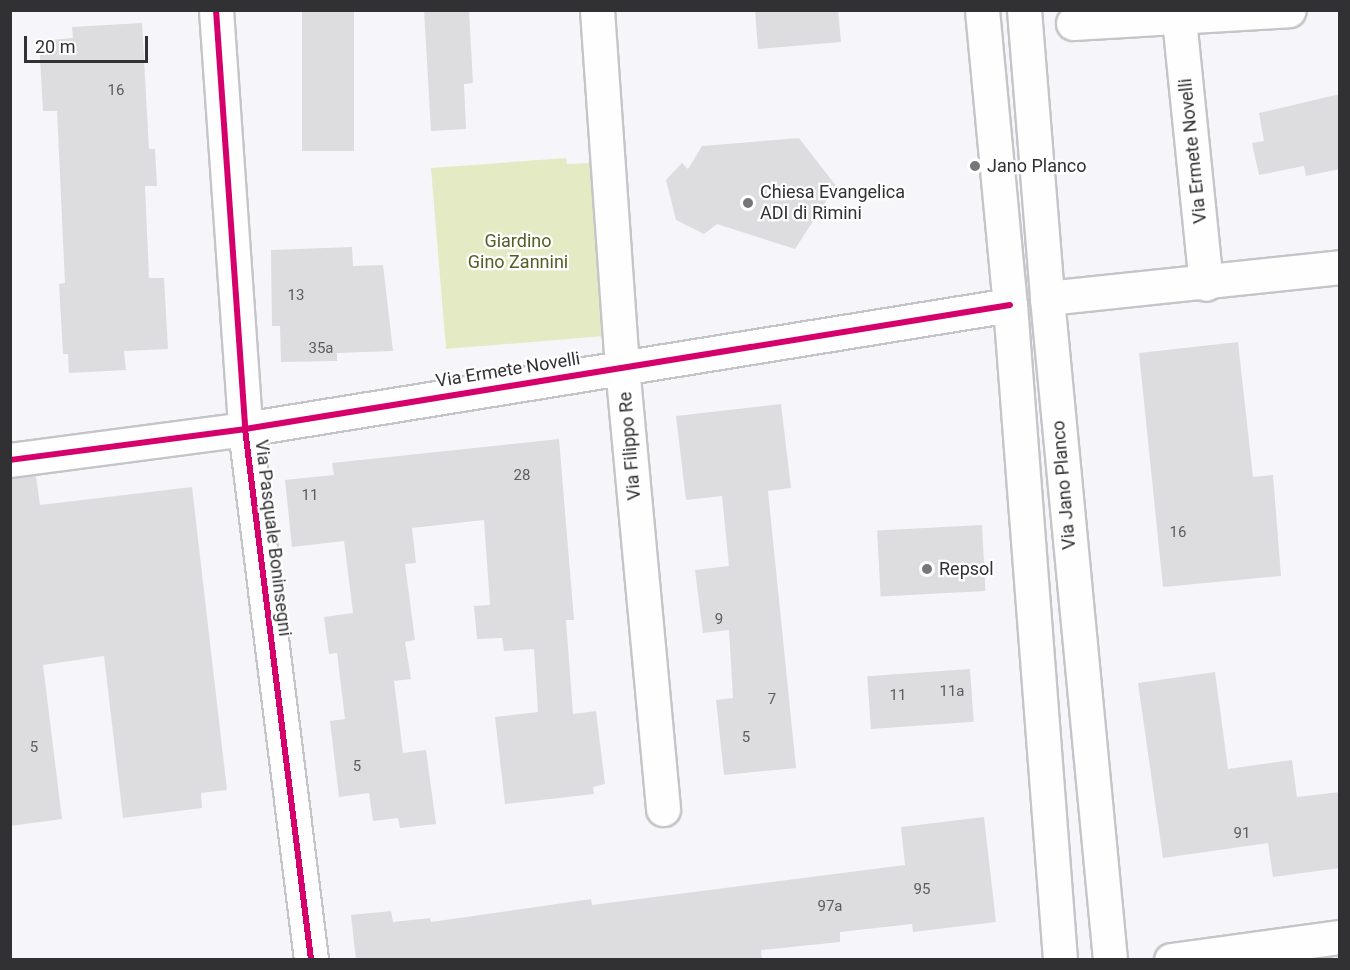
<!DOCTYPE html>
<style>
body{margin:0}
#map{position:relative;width:1350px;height:970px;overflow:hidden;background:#f6f6fa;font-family:Roboto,sans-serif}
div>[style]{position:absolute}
.green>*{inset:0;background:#e4ebc4}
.building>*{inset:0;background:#dddde0;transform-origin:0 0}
.roads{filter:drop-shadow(2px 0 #c5c4c8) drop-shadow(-2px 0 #c5c4c8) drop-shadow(0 2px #c5c4c8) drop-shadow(0 -2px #c5c4c8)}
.minor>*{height:33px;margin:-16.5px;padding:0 16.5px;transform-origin:16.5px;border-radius:16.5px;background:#fefefe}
.major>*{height:33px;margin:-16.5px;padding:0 16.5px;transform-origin:16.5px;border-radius:16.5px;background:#fefefe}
.cycleway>*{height:6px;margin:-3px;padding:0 3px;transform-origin:3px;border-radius:3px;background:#d6006c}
.dots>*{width:16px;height:16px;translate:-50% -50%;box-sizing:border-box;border:3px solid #fff;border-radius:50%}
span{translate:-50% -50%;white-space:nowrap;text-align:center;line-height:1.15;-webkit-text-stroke:4.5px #fff;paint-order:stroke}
.number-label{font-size:15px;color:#5c5c5f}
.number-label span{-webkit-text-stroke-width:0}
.street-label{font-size:18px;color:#313134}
.poi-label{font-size:18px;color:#313134}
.left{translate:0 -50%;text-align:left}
.park-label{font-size:18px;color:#555d23}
.frame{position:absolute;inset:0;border:12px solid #313134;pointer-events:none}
.scale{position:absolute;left:24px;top:36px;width:124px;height:27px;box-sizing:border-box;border:3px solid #313134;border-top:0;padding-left:8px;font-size:18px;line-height:21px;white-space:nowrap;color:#313134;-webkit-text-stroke:4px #fff;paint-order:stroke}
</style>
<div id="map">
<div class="green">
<i style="clip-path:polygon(566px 158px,567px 164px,590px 163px,604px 336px,446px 349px,431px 168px)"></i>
</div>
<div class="building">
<i style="left:302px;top:10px;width:52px;height:141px"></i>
<i style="clip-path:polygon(424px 10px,469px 10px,473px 83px,464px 84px,466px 129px,431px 131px)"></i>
<i style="clip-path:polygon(755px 10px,838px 10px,841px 42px,758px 49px)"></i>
<i style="clip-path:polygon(142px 23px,149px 149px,155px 149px,157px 186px,145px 186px,149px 278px,164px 278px,168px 349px,124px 351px,126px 370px,69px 373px,68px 354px,63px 354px,59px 284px,65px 283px,57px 111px,43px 111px,39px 41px,73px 38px,72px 27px)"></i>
<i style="clip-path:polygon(1340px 94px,1340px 169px,1306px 176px,1304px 166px,1259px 175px,1252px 143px,1264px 141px,1259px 113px)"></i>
<i style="clip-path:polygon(799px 138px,836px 186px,795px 249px,717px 224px,704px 234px,676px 220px,666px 180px,682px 163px,688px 169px,702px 146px)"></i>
<i style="clip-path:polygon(352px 247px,353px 266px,383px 265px,393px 351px,337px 353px,337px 361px,281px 362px,280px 326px,272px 326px,271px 250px)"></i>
<i style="clip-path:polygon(1238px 342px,1253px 477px,1273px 475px,1281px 576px,1163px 587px,1139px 353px)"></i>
<i style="clip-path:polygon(781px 404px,791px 488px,768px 491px,796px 768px,724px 775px,716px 700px,733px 698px,729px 630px,703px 633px,695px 570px,729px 566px,722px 496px,686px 500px,676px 416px)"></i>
<i style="clip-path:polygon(559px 439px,574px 620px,566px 620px,573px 714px,596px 711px,605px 784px,593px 787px,594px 794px,505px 804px,495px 717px,538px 712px,534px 649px,504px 651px,502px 638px,477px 639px,474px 606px,490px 605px,484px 520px,412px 528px,416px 563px,405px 564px,415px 640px,405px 642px,411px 679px,394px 681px,403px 753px,426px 750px,436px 824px,400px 828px,398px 818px,373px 821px,369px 793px,339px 797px,330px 721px,345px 719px,337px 653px,329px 654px,324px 617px,353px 613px,344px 541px,292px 547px,285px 480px,334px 475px,332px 463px)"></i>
<i style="clip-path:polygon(36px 476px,40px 505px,192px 487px,227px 790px,201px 793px,202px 808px,123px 818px,104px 656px,43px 665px,62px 819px,10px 826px,10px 478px)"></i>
<i style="left:982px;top:525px;width:66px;height:105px;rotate:87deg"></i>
<i style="left:970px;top:669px;width:53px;height:103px;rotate:86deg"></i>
<i style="clip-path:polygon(1215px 672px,1228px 769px,1292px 760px,1297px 797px,1340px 792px,1340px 868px,1273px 877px,1268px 843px,1163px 858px,1138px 683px)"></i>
<i style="clip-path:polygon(984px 817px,996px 922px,913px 932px,912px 924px,840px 932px,840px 942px,761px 950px,762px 960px,356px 960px,351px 915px,391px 911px,393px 922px,430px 918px,431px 922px,591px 899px,592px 905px,905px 865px,901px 827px)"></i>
</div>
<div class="roads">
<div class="minor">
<i style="left:216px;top:10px;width:420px;rotate:86deg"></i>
<i style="left:245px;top:429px;width:535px;rotate:82.91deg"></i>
<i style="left:597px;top:10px;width:357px;rotate:86deg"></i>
<i style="left:622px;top:366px;width:445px;rotate:84.7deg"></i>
<i style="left:1179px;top:19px;width:266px;rotate:84.2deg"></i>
<i style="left:1073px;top:23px;width:216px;rotate:-3.4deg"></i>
<i style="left:1047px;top:298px;width:295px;rotate:-6deg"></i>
<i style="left:10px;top:460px;width:237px;rotate:-7.5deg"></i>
<i style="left:245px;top:429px;width:775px;rotate:-9.21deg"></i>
<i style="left:1171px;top:960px;width:171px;rotate:-7.8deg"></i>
</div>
<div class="major">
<i style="left:982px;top:10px;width:296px;rotate:84.6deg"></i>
<i style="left:1010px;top:305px;width:657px;rotate:85.63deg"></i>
<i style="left:1024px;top:10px;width:289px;rotate:85.4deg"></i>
<i style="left:1047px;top:298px;width:665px;rotate:84.56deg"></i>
</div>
</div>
<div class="cycleway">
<i style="left:216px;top:10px;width:420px;rotate:86deg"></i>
<i style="left:245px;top:429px;width:535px;rotate:82.91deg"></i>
<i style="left:10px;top:460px;width:237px;rotate:-7.5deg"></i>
<i style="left:245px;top:429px;width:775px;rotate:-9.21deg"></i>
</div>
<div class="dots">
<i style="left:975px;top:166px;background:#767679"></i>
<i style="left:748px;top:203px;background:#767679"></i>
<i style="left:927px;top:569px;background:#767679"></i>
</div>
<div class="number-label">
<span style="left:116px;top:91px">16</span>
<span style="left:296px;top:296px">13</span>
<span style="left:321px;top:349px">35a</span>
<span style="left:522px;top:476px">28</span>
<span style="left:310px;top:496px">11</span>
<span style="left:1178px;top:533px">16</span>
<span style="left:719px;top:620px">9</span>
<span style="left:952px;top:692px">11a</span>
<span style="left:898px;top:696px">11</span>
<span style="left:772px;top:700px">7</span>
<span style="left:746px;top:738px">5</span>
<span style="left:34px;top:748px">5</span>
<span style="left:357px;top:767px">5</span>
<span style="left:1242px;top:834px">91</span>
<span style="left:922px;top:890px">95</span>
<span style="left:830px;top:907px">97a</span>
</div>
<div class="street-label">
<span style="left:1193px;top:151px;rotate:-96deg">Via Ermete Novelli</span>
<span style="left:508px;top:370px;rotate:-9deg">Via Ermete Novelli</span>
<span style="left:630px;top:446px;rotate:-95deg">Via Filippo Re</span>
<span style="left:1064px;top:485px;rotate:-95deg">Via Jano Planco</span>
<span style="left:273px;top:538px;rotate:83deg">Via Pasquale Boninsegni</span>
</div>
<div class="poi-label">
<span class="left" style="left:987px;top:166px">Jano Planco</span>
<span class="left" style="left:760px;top:203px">Chiesa Evangelica<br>ADI di Rimini</span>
<span class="left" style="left:939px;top:569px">Repsol</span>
</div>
<div class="park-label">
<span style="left:518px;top:252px">Giardino<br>Gino Zannini</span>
</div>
<div class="frame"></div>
<div class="scale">20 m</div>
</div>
